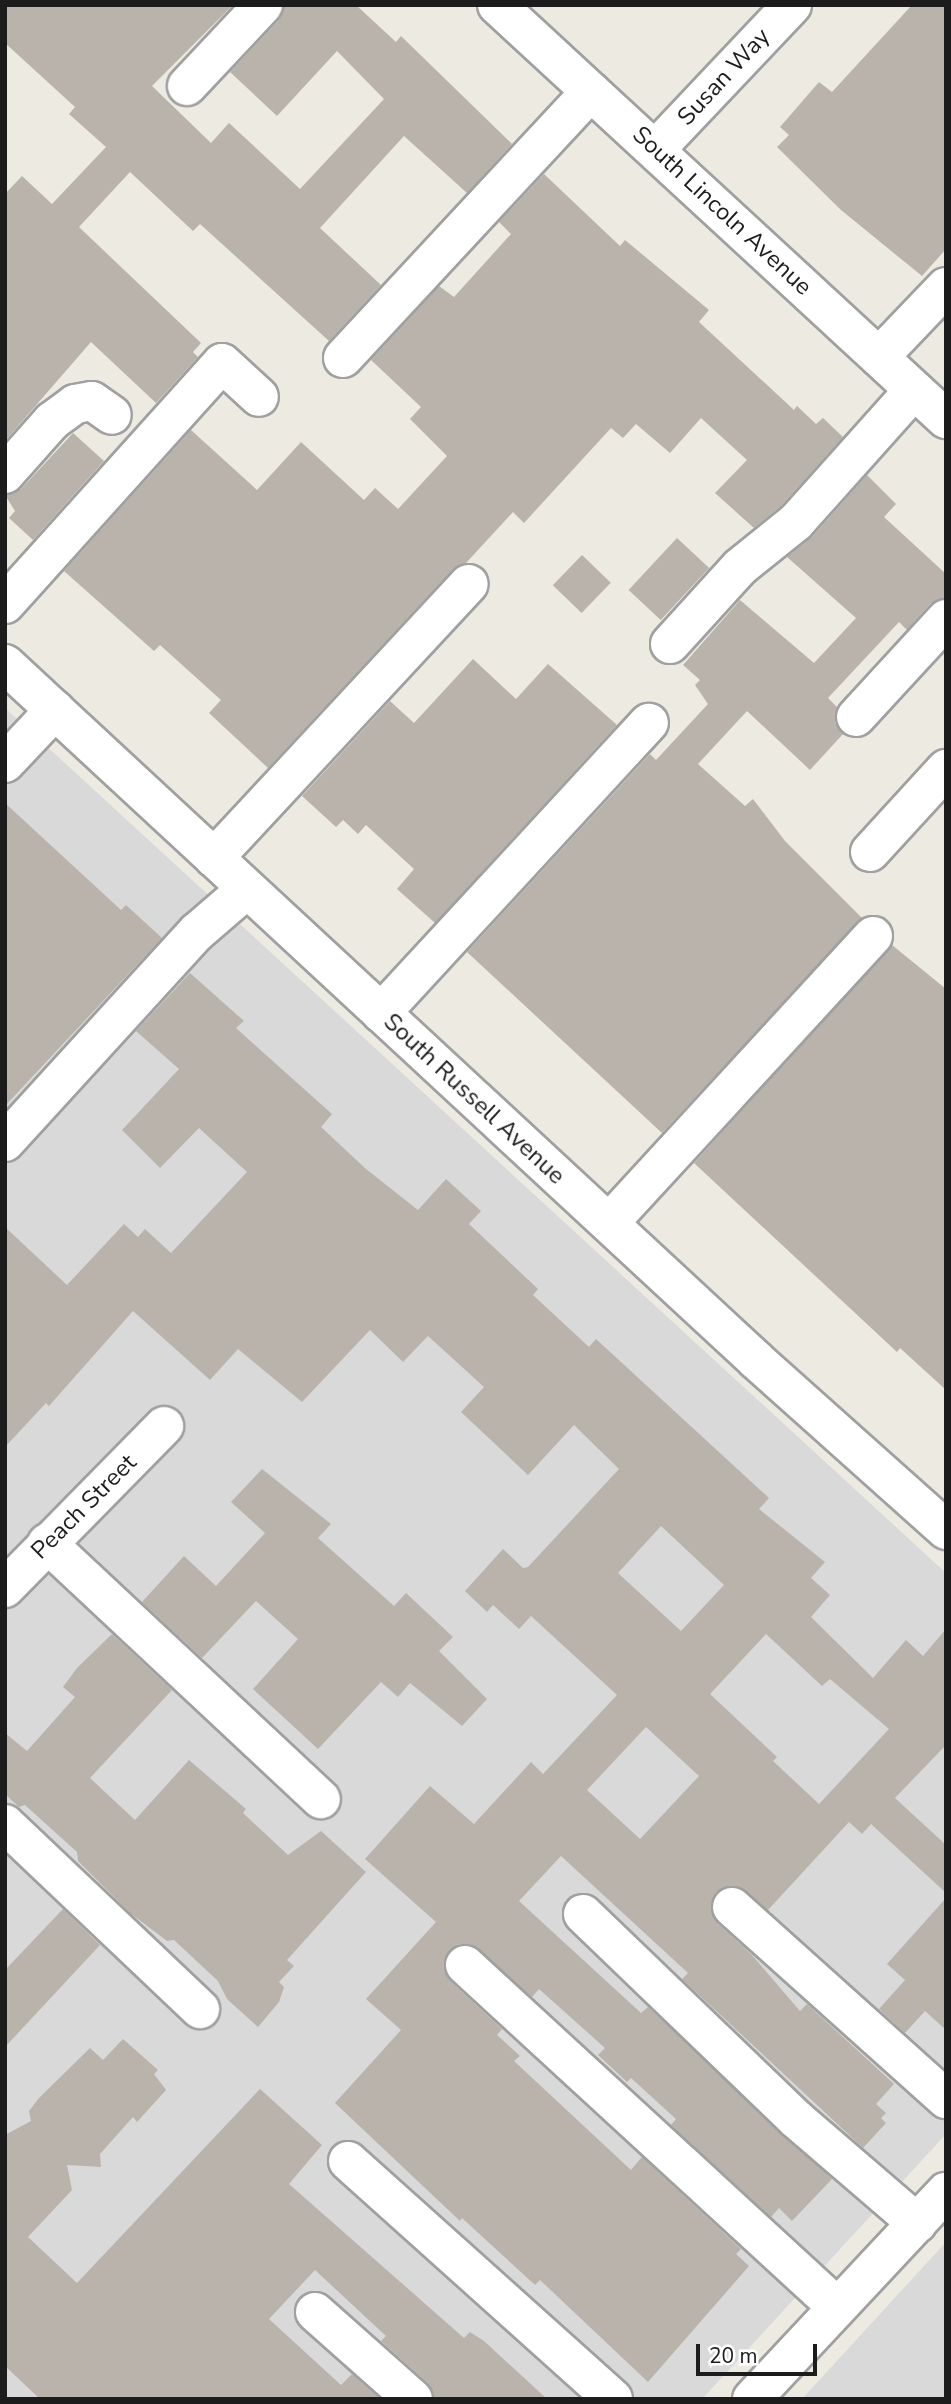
<!DOCTYPE html>
<style>
body{margin:0}
#map{position:relative;width:951px;height:2404px;overflow:hidden;background:#edeae2;font-family:"Nunito Sans",sans-serif}
div>[style]{position:absolute}
.residential>*{inset:0;background:#dad9d9}
.building>*{inset:0;background:#b9b3ab;transform-origin:0 0}
.roads{filter:drop-shadow(2px 0 #a0a0a0) drop-shadow(-2px 0 #a0a0a0) drop-shadow(0 2px #a0a0a0) drop-shadow(0 -2px #a0a0a0)}
.minor>*{height:38px;margin:-19px;padding:0 19px;transform-origin:19px;border-radius:19px;background:#fff}
span{translate:-50% -50%;white-space:nowrap;text-align:center;line-height:1.15;-webkit-text-stroke:5px #fff;paint-order:stroke}
.street-label{font-size:24px;color:#1c1c1c}
.frame{position:absolute;inset:0;border:7px solid #1c1c1c;pointer-events:none}
.scale{position:absolute;left:696px;top:2344px;width:121px;height:32px;box-sizing:border-box;border:4px solid #1c1c1c;border-top:0;padding-left:9px;font-size:21px;line-height:24px;white-space:nowrap;color:#1c1c1c;-webkit-text-stroke:5px #fff;paint-order:stroke}
</style>
<div id="map">
<div class="residential">
<i style="clip-path:polygon(5px 708px,946px 1573px,946px 2134px,702px 2399px,5px 2399px)"></i>
<i style="clip-path:polygon(946px 2242px,946px 2399px,802px 2399px)"></i>
</div>
<div class="building">
<i style="clip-path:polygon(5px 5px,233px 5px,152px 86px,211px 143px,229px 123px,300px 189px,384px 99px,337px 51px,277px 116px,230px 72px,279px 20px,284px 5px,356px 5px,396px 42px,401px 36px,512px 144px,467px 193px,404px 136px,320px 228px,381px 285px,329px 341px,200px 224px,193px 231px,130px 172px,79px 227px,201px 343px,193px 352px,198px 357px,156px 403px,91px 342px,5px 441px,5px 194px,22px 176px,52px 204px,106px 147px,69px 114px,75px 107px,5px 43px)"></i>
<i style="clip-path:polygon(912px 5px,946px 5px,946px 249px,922px 276px,841px 210px,777px 147px,789px 135px,780px 127px,819px 82px,832px 92px)"></i>
<i style="clip-path:polygon(544px 174px,620px 246px,625px 240px,709px 310px,699px 322px,794px 410px,797px 406px,816px 424px,823px 418px,843px 437px,781px 506px,754px 528px,715px 493px,747px 460px,701px 418px,670px 453px,636px 424px,623px 438px,611px 428px,524px 523px,513px 512px,466px 563px,453px 569px,268px 768px,209px 713px,221px 700px,160px 645px,154px 651px,64px 571px,191px 430px,257px 490px,301px 442px,364px 500px,375px 488px,398px 509px,447px 456px,410px 419px,421px 407px,371px 360px,439px 286px,454px 297px,511px 234px,499px 222px)"></i>
<i style="clip-path:polygon(73px 433px,104px 461px,33px 540px,9px 518px,15px 511px,5px 495px,21px 489px)"></i>
<i style="clip-path:polygon(867px 475px,896px 504px,884px 517px,946px 574px,946px 598px,930px 604px,907px 630px,899px 622px,828px 698px,837px 707px,835px 723px,843px 734px,810px 770px,747px 711px,698px 764px,745px 806px,753px 799px,785px 841px,862px 918px,662px 1133px,467px 952px,650px 754px,656px 760px,708px 704px,695px 685px,700px 680px,683px 665px,740px 600px,814px 663px,856px 618px,787px 557px,812px 537px)"></i>
<i style="left:677px;top:538px;width:44px;height:71px;rotate:43deg"></i>
<i style="left:582px;top:555px;width:40px;height:42px;rotate:44deg"></i>
<i style="clip-path:polygon(473px 659px,516px 699px,548px 664px,617px 725px,435px 923px,397px 889px,414px 869px,366px 825px,358px 834px,343px 820px,336px 827px,302px 796px,390px 701px,414px 723px)"></i>
<i style="clip-path:polygon(5px 803px,121px 910px,126px 905px,162px 938px,5px 1106px)"></i>
<i style="clip-path:polygon(892px 945px,946px 989px,946px 1390px,900px 1348px,897px 1352px,694px 1163px)"></i>
<i style="clip-path:polygon(evenodd,190px 973px,244px 1021px,236px 1028px,332px 1114px,321px 1127px,366px 1169px,418px 1210px,446px 1179px,481px 1211px,469px 1224px,538px 1289px,533px 1295px,589px 1347px,596px 1339px,769px 1498px,759px 1509px,825px 1562px,811px 1578px,830px 1595px,811px 1617px,873px 1678px,906px 1640px,923px 1656px,946px 1629px,946px 1745px,895px 1798px,946px 1845px,946px 1893px,871px 1824px,862px 1834px,849px 1822px,768px 1910px,736px 1886px,716px 1892px,711px 1903px,717px 1923px,751px 1954px,800px 2011px,807px 2004px,894px 2084px,876px 2104px,886px 2113px,881px 2118px,886px 2123px,863px 2148px,682px 1979px,688px 1973px,561px 1856px,519px 1901px,641px 2013px,648px 2007px,832px 2179px,792px 2221px,779px 2208px,771px 2217px,671px 2125px,676px 2119px,631px 2078px,627px 2082px,598px 2055px,605px 2048px,539px 1989px,532px 1997px,470px 1944px,458px 1944px,444px 1960px,450px 1981px,502px 2029px,497px 2035px,520px 2056px,514px 2061px,631px 2170px,642px 2157px,741px 2249px,736px 2254px,749px 2266px,648px 2382px,540px 2280px,535px 2285px,462px 2218px,460px 2221px,335px 2103px,401px 2030px,366px 1999px,436px 1922px,365px 1859px,430px 1786px,474px 1824px,531px 1762px,543px 1774px,617px 1695px,531px 1616px,519px 1629px,493px 1605px,487px 1612px,465px 1591px,503px 1549px,523px 1568px,528px 1567px,619px 1469px,574px 1425px,528px 1475px,461px 1412px,484px 1387px,428px 1336px,403px 1362px,370px 1330px,302px 1402px,238px 1349px,210px 1380px,133px 1311px,49px 1406px,46px 1403px,5px 1447px,5px 1227px,67px 1285px,124px 1224px,138px 1237px,145px 1229px,171px 1253px,247px 1172px,199px 1128px,160px 1168px,122px 1130px,179px 1069px,136px 1031px,190px 973px,661px 1526px,724px 1585px,681px 1631px,618px 1573px,661px 1526px,190px 973px,766px 1634px,822px 1686px,830px 1679px,889px 1729px,819px 1804px,773px 1761px,777px 1757px,710px 1694px,766px 1634px,190px 973px,646px 1727px,699px 1776px,640px 1839px,587px 1790px,646px 1727px)"></i>
<i style="clip-path:polygon(262px 1469px,331px 1524px,318px 1538px,394px 1606px,406px 1593px,453px 1637px,439px 1651px,487px 1699px,462px 1726px,410px 1683px,398px 1697px,381px 1682px,318px 1749px,253px 1689px,298px 1639px,256px 1601px,202px 1658px,142px 1602px,184px 1556px,216px 1586px,265px 1533px,231px 1502px)"></i>
<i style="clip-path:polygon(112px 1634px,172px 1690px,90px 1778px,135px 1820px,189px 1760px,246px 1809px,243px 1813px,288px 1855px,321px 1831px,366px 1872px,287px 1960px,294px 1966px,279px 1982px,284px 1987px,279px 2002px,258px 2027px,227px 1999px,218px 1981px,174px 1940px,167px 1941px,130px 1913px,78px 1861px,77px 1852px,25px 1805px,19px 1807px,5px 1794px,5px 1733px,27px 1751px,75px 1697px,63px 1687px,77px 1668px)"></i>
<i style="clip-path:polygon(946px 1898px,946px 2030px,925px 2011px,905px 2033px,879px 2009px,905px 1980px,887px 1964px)"></i>
<i style="clip-path:polygon(63px 1909px,100px 1945px,5px 2047px,5px 1970px)"></i>
<i style="clip-path:polygon(123px 2039px,158px 2070px,154px 2074px,166px 2090px,137px 2122px,133px 2117px,100px 2154px,101px 2167px,67px 2165px,72px 2190px,28px 2237px,77px 2283px,260px 2089px,322px 2145px,289px 2184px,464px 2338px,470px 2332px,484px 2341px,547px 2399px,434px 2399px,428px 2383px,381px 2341px,386px 2336px,315px 2270px,269px 2319px,341px 2385px,352px 2374px,380px 2399px,40px 2399px,5px 2366px,5px 2135px,31px 2121px,29px 2111px,39px 2098px,90px 2048px,103px 2060px)"></i>
</div>
<div class="roads">
<div class="minor">
<i style="left:497px;top:5px;width:611px;rotate:42.68deg"></i>
<i style="left:187px;top:86px;width:111px;rotate:-46.8deg"></i>
<i style="left:656px;top:149px;width:198px;rotate:-46.6deg"></i>
<i style="left:879px;top:357px;width:97px;rotate:-46.3deg"></i>
<i style="left:343px;top:358px;width:364px;rotate:-47.1deg"></i>
<i style="left:5px;top:474px;width:71px;rotate:-48.4deg"></i>
<i style="left:52px;top:421px;width:29px;rotate:-36deg"></i>
<i style="left:75px;top:404px;width:17px;rotate:-10deg"></i>
<i style="left:92px;top:401px;width:24px;rotate:35deg"></i>
<i style="left:5px;top:604px;width:324px;rotate:-48deg"></i>
<i style="left:222px;top:363px;width:50px;rotate:42.6deg"></i>
<i style="left:670px;top:644px;width:104px;rotate:-47.7deg"></i>
<i style="left:740px;top:567px;width:72px;rotate:-38.8deg"></i>
<i style="left:796px;top:522px;width:177px;rotate:-48.2deg"></i>
<i style="left:5px;top:664px;width:1024px;rotate:42.82deg"></i>
<i style="left:756px;top:1360px;width:255px;rotate:41.8deg"></i>
<i style="left:856px;top:717px;width:133px;rotate:-47.4deg"></i>
<i style="left:5px;top:763px;width:73px;rotate:-46.7deg"></i>
<i style="left:870px;top:852px;width:113px;rotate:-47.5deg"></i>
<i style="left:214px;top:858px;width:374px;rotate:-47.1deg"></i>
<i style="left:381px;top:1013px;width:395px;rotate:-47.3deg"></i>
<i style="left:5px;top:1142px;width:285px;rotate:-47.6deg"></i>
<i style="left:197px;top:932px;width:66px;rotate:-40.7deg"></i>
<i style="left:609px;top:1223px;width:390px;rotate:-47.4deg"></i>
<i style="left:47px;top:1543px;width:375px;rotate:43.1deg"></i>
<i style="left:5px;top:1588px;width:227px;rotate:-45.5deg"></i>
<i style="left:5px;top:1824px;width:269px;rotate:43.5deg"></i>
<i style="left:732px;top:1907px;width:288px;rotate:41.9deg"></i>
<i style="left:583px;top:1914px;width:296px;rotate:43.9deg"></i>
<i style="left:796px;top:2119px;width:160px;rotate:40.7deg"></i>
<i style="left:465px;top:1965px;width:505px;rotate:42.59deg"></i>
<i style="left:348px;top:2161px;width:356px;rotate:41.9deg"></i>
<i style="left:315px;top:2312px;width:131px;rotate:41.6deg"></i>
<i style="left:752px;top:2399px;width:284px;rotate:-46.9deg"></i>
</div>
</div>
<div class="street-label">
<span style="left:724px;top:77px;rotate:-47deg">Susan Way</span>
<span style="left:722px;top:211px;rotate:43deg">South Lincoln Avenue</span>
<span style="left:474px;top:1099px;rotate:43deg">South Russell Avenue</span>
<span style="left:84px;top:1507px;rotate:-45deg">Peach Street</span>
</div>
<div class="frame"></div>
<div class="scale">20 m</div>
</div>
